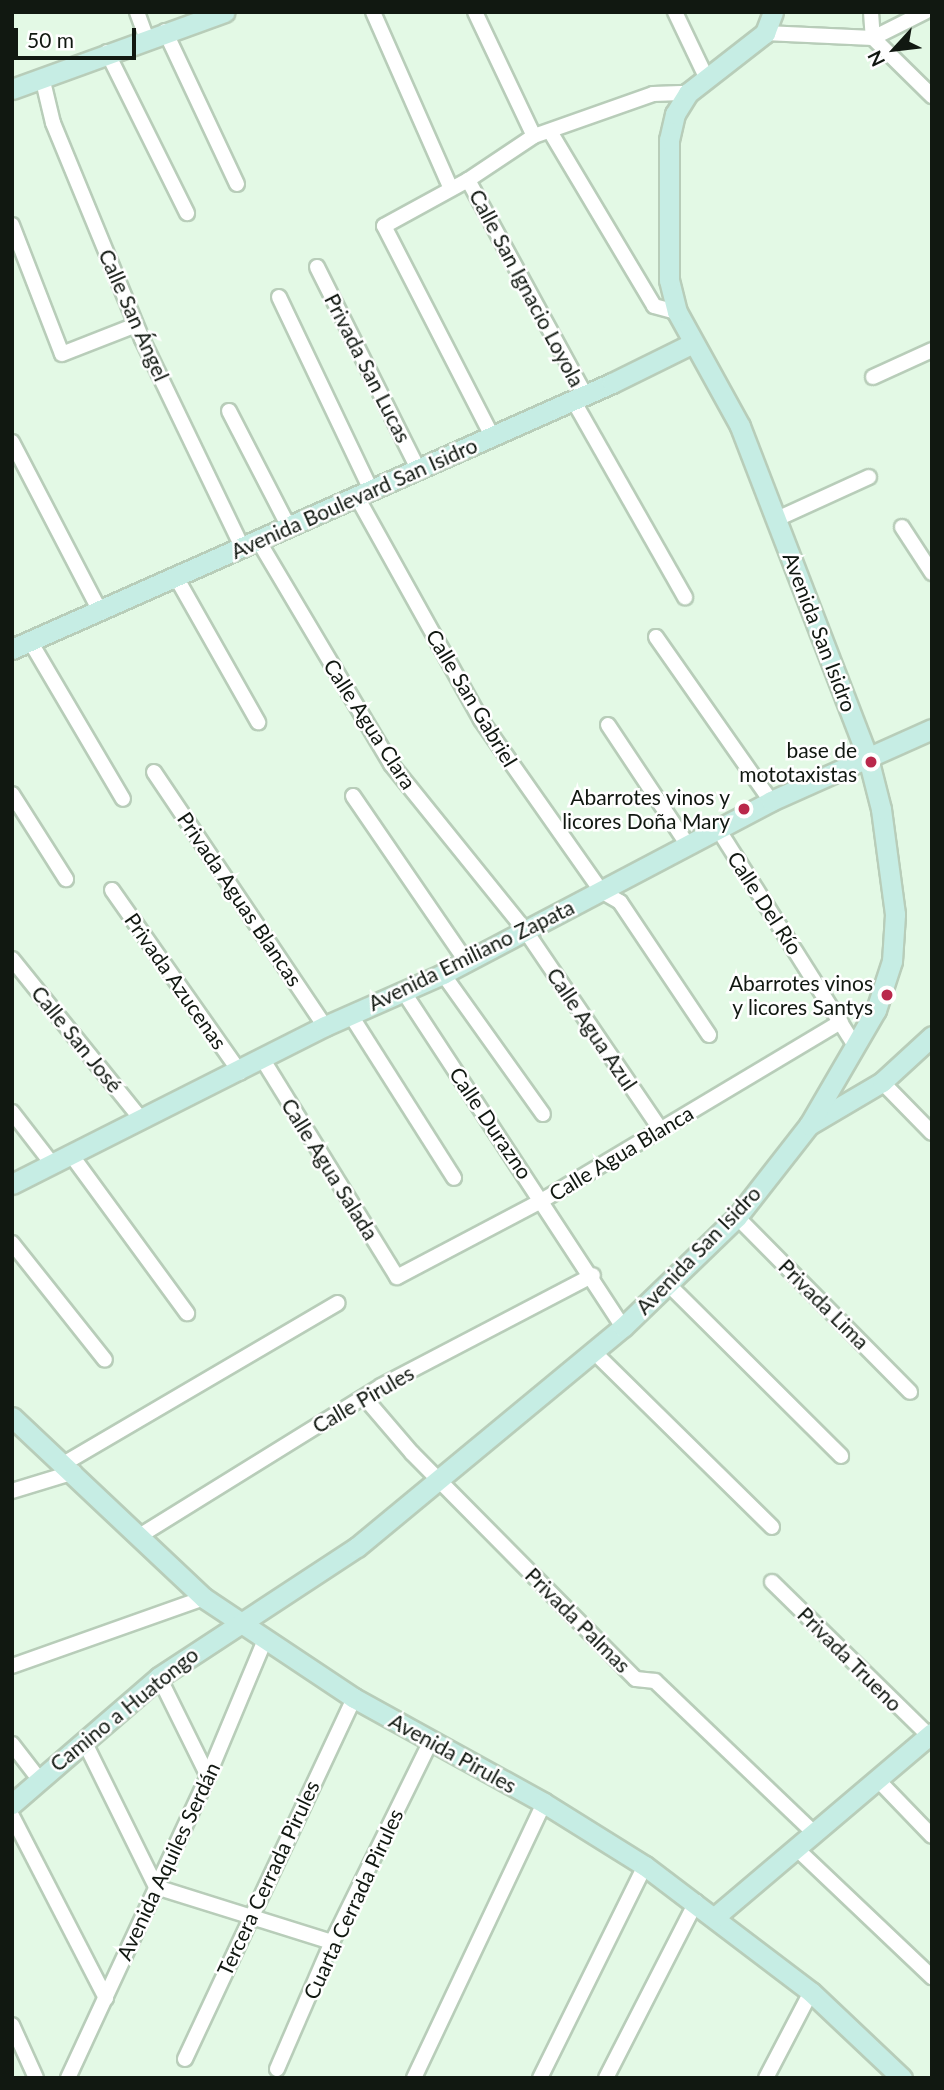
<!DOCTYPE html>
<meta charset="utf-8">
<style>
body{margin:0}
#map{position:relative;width:944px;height:2090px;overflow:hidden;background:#e3f9e5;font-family:Lato,sans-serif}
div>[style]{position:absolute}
.roads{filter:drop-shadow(2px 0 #b8cdb9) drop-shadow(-2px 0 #b8cdb9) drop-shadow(0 2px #b8cdb9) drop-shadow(0 -2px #b8cdb9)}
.street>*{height:14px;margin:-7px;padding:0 7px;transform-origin:7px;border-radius:7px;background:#fff}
.secondary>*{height:19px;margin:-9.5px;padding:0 9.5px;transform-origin:9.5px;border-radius:9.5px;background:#c6ede4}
.dots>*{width:19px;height:19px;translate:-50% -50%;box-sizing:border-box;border:4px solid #fff;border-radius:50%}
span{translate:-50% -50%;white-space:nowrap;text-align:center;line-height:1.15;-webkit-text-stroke:5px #fff;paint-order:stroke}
.street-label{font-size:21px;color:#111811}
.poi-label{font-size:21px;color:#111811}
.right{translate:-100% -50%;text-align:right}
.frame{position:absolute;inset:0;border:14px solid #111811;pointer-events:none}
.north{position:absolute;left:860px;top:14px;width:70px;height:70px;-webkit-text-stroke:5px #fff;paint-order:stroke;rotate:243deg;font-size:19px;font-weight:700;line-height:28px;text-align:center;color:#111811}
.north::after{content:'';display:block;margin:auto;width:24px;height:32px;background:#111811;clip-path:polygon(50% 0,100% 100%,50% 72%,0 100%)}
.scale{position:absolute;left:14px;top:28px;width:122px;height:32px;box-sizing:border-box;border:4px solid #111811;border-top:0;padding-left:9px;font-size:21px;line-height:24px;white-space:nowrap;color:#111811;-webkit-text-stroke:5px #fff;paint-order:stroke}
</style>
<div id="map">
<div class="roads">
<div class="street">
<i style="left:137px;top:12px;width:27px;rotate:70deg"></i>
<i style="left:373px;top:12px;width:193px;rotate:66.2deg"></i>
<i style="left:475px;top:12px;width:137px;rotate:64.6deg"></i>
<i style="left:675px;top:12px;width:72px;rotate:64.5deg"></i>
<i style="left:871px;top:12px;width:26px;rotate:86deg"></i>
<i style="left:165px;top:31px;width:169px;rotate:64.8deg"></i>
<i style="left:765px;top:33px;width:108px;rotate:2.7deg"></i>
<i style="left:873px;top:38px;width:83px;rotate:44.5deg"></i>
<i style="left:873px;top:38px;width:58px;rotate:-26.6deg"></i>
<i style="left:107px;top:52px;width:180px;rotate:63.6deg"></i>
<i style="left:42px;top:77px;width:47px;rotate:76.6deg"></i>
<i style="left:53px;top:123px;width:234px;rotate:67.6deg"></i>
<i style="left:142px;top:339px;width:231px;rotate:64.3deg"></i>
<i style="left:551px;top:133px;width:201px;rotate:59.2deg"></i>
<i style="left:654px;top:306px;width:24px;rotate:15deg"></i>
<i style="left:468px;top:180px;width:245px;rotate:61.4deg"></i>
<i style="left:12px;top:225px;width:138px;rotate:68.8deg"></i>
<i style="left:62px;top:354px;width:79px;rotate:-21.4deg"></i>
<i style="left:317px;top:267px;width:226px;rotate:63.4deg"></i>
<i style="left:279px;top:297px;width:214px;rotate:64.5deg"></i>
<i style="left:873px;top:377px;width:65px;rotate:-24.6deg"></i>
<i style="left:573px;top:400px;width:227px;rotate:60.4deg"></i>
<i style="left:229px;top:411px;width:131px;rotate:62.7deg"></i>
<i style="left:492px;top:436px;width:236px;rotate:-117.2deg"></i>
<i style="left:384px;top:226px;width:96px;rotate:-28.7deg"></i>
<i style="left:468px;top:180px;width:79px;rotate:-33.7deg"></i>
<i style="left:534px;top:136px;width:126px;rotate:-19.4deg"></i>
<i style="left:653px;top:94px;width:35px;rotate:-2deg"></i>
<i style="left:12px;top:442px;width:191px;rotate:62.5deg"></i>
<i style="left:357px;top:497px;width:255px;rotate:60.9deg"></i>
<i style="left:481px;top:720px;width:209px;rotate:54.9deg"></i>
<i style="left:601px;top:891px;width:22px;rotate:30deg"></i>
<i style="left:620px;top:902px;width:160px;rotate:56.2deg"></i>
<i style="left:777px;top:519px;width:101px;rotate:-24.5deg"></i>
<i style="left:902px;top:527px;width:55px;rotate:56.9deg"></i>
<i style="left:258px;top:540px;width:261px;rotate:59.3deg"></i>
<i style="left:391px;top:764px;width:213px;rotate:51.1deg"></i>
<i style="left:525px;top:930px;width:240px;rotate:55.8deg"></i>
<i style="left:176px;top:577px;width:167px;rotate:60.5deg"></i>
<i style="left:656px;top:637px;width:200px;rotate:55deg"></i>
<i style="left:30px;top:641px;width:183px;rotate:59.5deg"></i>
<i style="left:608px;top:725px;width:143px;rotate:56.4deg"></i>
<i style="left:154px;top:772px;width:306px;rotate:56.1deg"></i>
<i style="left:12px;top:794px;width:101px;rotate:57.6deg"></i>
<i style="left:353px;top:796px;width:200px;rotate:55.6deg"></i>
<i style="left:718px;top:829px;width:258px;rotate:57.7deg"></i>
<i style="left:112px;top:890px;width:223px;rotate:54.9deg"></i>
<i style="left:12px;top:959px;width:206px;rotate:51.1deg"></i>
<i style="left:443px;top:974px;width:172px;rotate:54.5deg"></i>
<i style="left:403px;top:991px;width:402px;rotate:56.8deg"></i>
<i style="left:350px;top:1014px;width:194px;rotate:57.6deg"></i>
<i style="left:263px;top:1060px;width:255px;rotate:58.3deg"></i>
<i style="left:397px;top:1277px;width:165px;rotate:-27.8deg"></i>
<i style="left:543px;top:1200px;width:347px;rotate:-30.9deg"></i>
<i style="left:882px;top:1082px;width:71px;rotate:45.6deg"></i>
<i style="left:12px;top:1112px;width:67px;rotate:52.3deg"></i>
<i style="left:72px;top:1156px;width:195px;rotate:53.8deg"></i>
<i style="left:737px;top:1217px;width:246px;rotate:45.3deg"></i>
<i style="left:12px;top:1243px;width:149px;rotate:51.5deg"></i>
<i style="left:668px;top:1284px;width:244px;rotate:44.8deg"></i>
<i style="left:593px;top:1351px;width:251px;rotate:44.5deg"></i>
<i style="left:364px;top:1397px;width:74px;rotate:49.4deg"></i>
<i style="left:412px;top:1453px;width:318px;rotate:45.3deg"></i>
<i style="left:636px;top:1679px;width:19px;rotate:6deg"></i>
<i style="left:655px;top:1681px;width:221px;rotate:43.7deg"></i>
<i style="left:65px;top:1463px;width:316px;rotate:-30.4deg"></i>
<i style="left:12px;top:1491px;width:65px;rotate:-17deg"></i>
<i style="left:141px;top:1535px;width:282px;rotate:-31.8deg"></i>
<i style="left:381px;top:1386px;width:239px;rotate:-27.6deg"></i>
<i style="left:772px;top:1582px;width:219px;rotate:44.4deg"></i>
<i style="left:12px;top:1666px;width:204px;rotate:-19.5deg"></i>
<i style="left:159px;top:1677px;width:110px;rotate:63.7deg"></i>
<i style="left:84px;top:1741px;width:163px;rotate:63.7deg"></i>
<i style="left:12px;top:1744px;width:44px;rotate:52.4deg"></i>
<i style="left:877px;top:1779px;width:79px;rotate:46deg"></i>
<i style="left:12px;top:1816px;width:205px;rotate:62.7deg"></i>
<i style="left:798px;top:1850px;width:185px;rotate:43.5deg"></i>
<i style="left:156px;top:1887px;width:184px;rotate:17.4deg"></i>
<i style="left:12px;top:2025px;width:58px;rotate:65.6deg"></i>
<i style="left:185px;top:2059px;width:399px;rotate:-64.9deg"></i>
<i style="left:277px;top:2069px;width:138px;rotate:-66.6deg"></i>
<i style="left:332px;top:1942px;width:224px;rotate:-63.8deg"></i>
<i style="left:68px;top:2078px;width:333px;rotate:-65.1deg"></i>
<i style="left:208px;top:1776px;width:145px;rotate:-67.3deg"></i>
<i style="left:414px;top:2078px;width:304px;rotate:-64.7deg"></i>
<i style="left:540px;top:2078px;width:237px;rotate:-63.7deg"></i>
<i style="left:606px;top:2078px;width:198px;rotate:-62.9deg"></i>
<i style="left:766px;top:2078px;width:97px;rotate:-62.4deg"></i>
</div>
<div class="secondary">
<i style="left:12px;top:89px;width:226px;rotate:-19.9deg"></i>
<i style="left:12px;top:649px;width:656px;rotate:-23.91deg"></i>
<i style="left:612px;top:383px;width:90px;rotate:-26.3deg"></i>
<i style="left:809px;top:1125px;width:85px;rotate:-30.5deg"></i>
<i style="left:882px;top:1082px;width:68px;rotate:-42.6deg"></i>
<i style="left:12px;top:1184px;width:351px;rotate:-26.8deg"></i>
<i style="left:325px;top:1026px;width:129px;rotate:-23.8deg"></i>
<i style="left:443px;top:974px;width:371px;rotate:-27.8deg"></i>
<i style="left:771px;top:801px;width:176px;rotate:-24.1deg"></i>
<i style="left:12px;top:1417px;width:264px;rotate:43.3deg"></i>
<i style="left:204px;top:1598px;width:180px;rotate:33.7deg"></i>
<i style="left:354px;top:1698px;width:217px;rotate:28.9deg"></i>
<i style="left:544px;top:1803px;width:119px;rotate:32deg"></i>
<i style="left:645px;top:1866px;width:208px;rotate:37.2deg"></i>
<i style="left:811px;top:1992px;width:125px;rotate:43.4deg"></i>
<i style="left:12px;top:1804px;width:194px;rotate:-40.8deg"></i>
<i style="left:159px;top:1677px;width:237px;rotate:-33.3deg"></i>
<i style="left:357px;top:1547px;width:345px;rotate:-39.6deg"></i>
<i style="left:623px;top:1327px;width:158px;rotate:-44deg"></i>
<i style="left:737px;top:1217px;width:117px;rotate:-52deg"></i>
<i style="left:809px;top:1125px;width:133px;rotate:-59.8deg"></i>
<i style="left:876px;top:1010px;width:52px;rotate:-71.9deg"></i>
<i style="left:892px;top:961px;width:47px;rotate:-86.3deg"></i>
<i style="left:895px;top:914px;width:106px;rotate:-97.6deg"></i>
<i style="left:881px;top:809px;width:53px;rotate:-104.3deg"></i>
<i style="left:868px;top:758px;width:356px;rotate:-111.1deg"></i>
<i style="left:740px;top:426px;width:130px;rotate:-118.9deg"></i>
<i style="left:677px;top:312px;width:33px;rotate:-104deg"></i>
<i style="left:669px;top:280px;width:140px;rotate:-90deg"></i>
<i style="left:669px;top:140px;width:27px;rotate:-77deg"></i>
<i style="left:675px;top:114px;width:25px;rotate:-58deg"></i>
<i style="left:688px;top:93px;width:98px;rotate:-37.9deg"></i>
<i style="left:765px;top:33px;width:22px;rotate:-69deg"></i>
<i style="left:716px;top:1916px;width:283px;rotate:-40.3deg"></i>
</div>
</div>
<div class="dots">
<i style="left:871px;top:762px;background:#b9284b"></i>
<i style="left:744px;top:809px;background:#b9284b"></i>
<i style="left:887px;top:995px;background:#b9284b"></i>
</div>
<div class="street-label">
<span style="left:527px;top:288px;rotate:62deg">Calle San Ignacio Loyola</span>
<span style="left:134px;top:315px;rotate:66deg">Calle San Ángel</span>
<span style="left:368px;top:368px;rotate:63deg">Privada San Lucas</span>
<span style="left:354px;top:498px;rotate:-24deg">Avenida Boulevard San Isidro</span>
<span style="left:820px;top:632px;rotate:69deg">Avenida San Isidro</span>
<span style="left:472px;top:698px;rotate:59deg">Calle San Gabriel</span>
<span style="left:370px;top:724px;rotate:57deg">Calle Agua Clara</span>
<span style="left:240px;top:899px;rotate:56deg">Privada Aguas Blancas</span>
<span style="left:765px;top:903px;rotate:57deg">Calle Del Río</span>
<span style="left:471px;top:955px;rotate:-26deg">Avenida Emiliano Zapata</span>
<span style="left:176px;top:981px;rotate:55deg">Privada Azucenas</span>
<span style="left:592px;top:1029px;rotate:56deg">Calle Agua Azul</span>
<span style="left:77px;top:1039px;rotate:51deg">Calle San José</span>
<span style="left:491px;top:1123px;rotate:56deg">Calle Durazno</span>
<span style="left:621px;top:1153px;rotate:-31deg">Calle Agua Blanca</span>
<span style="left:330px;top:1169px;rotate:58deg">Calle Agua Salada</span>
<span style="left:698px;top:1250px;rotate:-46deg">Avenida San Isidro</span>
<span style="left:824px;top:1304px;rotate:45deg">Privada Lima</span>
<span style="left:363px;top:1399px;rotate:-30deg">Calle Pirules</span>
<span style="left:578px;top:1620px;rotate:45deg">Privada Palmas</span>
<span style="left:850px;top:1659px;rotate:45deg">Privada Trueno</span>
<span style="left:124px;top:1709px;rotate:-39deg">Camino a Huatongo</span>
<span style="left:453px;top:1753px;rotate:29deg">Avenida Pirules</span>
<span style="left:168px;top:1861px;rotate:-65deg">Avenida Aquiles Serdán</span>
<span style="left:268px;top:1878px;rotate:-65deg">Tercera Cerrada Pirules</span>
<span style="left:353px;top:1904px;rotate:-65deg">Cuarta Cerrada Pirules</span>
</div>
<div class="poi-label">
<span class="right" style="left:857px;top:762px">base de<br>mototaxistas</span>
<span class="right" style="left:730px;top:809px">Abarrotes vinos y<br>licores Doña Mary</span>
<span class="right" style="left:873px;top:995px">Abarrotes vinos<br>y licores Santys</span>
</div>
<div class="frame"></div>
<div class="north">N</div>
<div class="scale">50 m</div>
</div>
